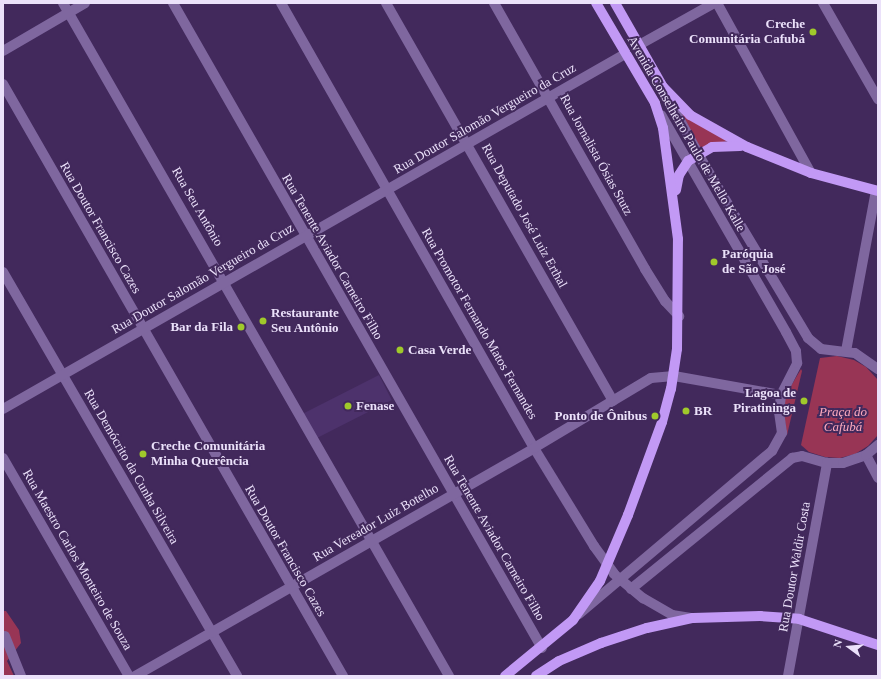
<!DOCTYPE html>
<meta charset="utf-8">
<style>
body{margin:0}
#map{position:relative;width:881px;height:679px;overflow:hidden;background:#42295c;font-family:Georgia,serif}
div>[style]{position:absolute}
.built>*{inset:0;background:#4d326c;transform-origin:0 0}
.green>*{inset:0;background:#983555}
.minor>*{height:10px;margin:-5px;padding:0 5px;transform-origin:5px;border-radius:5px;background:#7f679f}
.major>*{height:10px;margin:-5px;padding:0 5px;transform-origin:5px;border-radius:5px;background:#c299f5}
.dots>*{width:11px;height:11px;translate:-50% -50%;box-sizing:border-box;border:2px solid #42295c;border-radius:50%}
span{translate:-50% -50%;white-space:nowrap;text-align:center;line-height:1.15;-webkit-text-stroke:4px #42295c;paint-order:stroke}
.poi-label{font-size:13px;color:#ebe1fa;font-weight:700}
.right{translate:-100% -50%;text-align:right}
.left{translate:0 -50%;text-align:left}
.street-label{font-size:13px;color:#ebe1fa}
.park-label{font-size:13px;color:#feaabe;font-style:italic}
.frame{position:absolute;inset:0;border:4px solid #ebe1fa;pointer-events:none}
.north{position:absolute;left:829px;top:627px;width:40px;height:40px;-webkit-text-stroke:3px #42295c;paint-order:stroke;rotate:286deg;font-size:11px;font-weight:700;line-height:16px;text-align:center;color:#ebe1fa}
.north::after{content:'';display:block;margin:auto;width:14px;height:18px;background:#ebe1fa;clip-path:polygon(50% 0,100% 100%,50% 72%,0 100%)}
</style>
<div id="map">
<div class="built">
<i style="left:379px;top:375px;width:28px;height:85px;rotate:63deg"></i>
</div>
<div class="green">
<i style="clip-path:polygon(674px 104px,729px 141px,710px 144px,700px 149px)"></i>
<i style="clip-path:polygon(837px 356px,854px 360px,866px 367px,878px 380px,878px 435px,868px 446px,855px 454px,840px 458px,825px 457px,809px 452px,801px 445px,820px 358px)"></i>
<i style="clip-path:polygon(801px 369px,802px 371px,787px 435px,783px 408px,785px 396px)"></i>
<i style="clip-path:polygon(3px 611px,6px 611px,19px 630px,21px 643px,7px 661px,14px 676px,3px 676px)"></i>
</div>
<div class="minor">
<i style="left:63px;top:3px;width:776px;rotate:60.16deg"></i>
<i style="left:173px;top:3px;width:743px;rotate:60.23deg"></i>
<i style="left:281px;top:3px;width:512px;rotate:60.38deg"></i>
<i style="left:534px;top:448px;width:115px;rotate:58.5deg"></i>
<i style="left:594px;top:546px;width:34px;rotate:54deg"></i>
<i style="left:614px;top:574px;width:38px;rotate:40deg"></i>
<i style="left:643px;top:598px;width:34px;rotate:30deg"></i>
<i style="left:672px;top:615px;width:19px;rotate:9deg"></i>
<i style="left:386px;top:3px;width:458px;rotate:60.3deg"></i>
<i style="left:494px;top:3px;width:306px;rotate:60.4deg"></i>
<i style="left:645px;top:269px;width:38px;rotate:58deg"></i>
<i style="left:665px;top:301px;width:21px;rotate:47deg"></i>
<i style="left:717px;top:3px;width:194px;rotate:61.1deg"></i>
<i style="left:823px;top:3px;width:111px;rotate:60.2deg"></i>
<i style="left:639px;top:45px;width:86px;rotate:-29.2deg"></i>
<i style="left:3px;top:51px;width:95px;rotate:-30.3deg"></i>
<i style="left:3px;top:84px;width:683px;rotate:60.13deg"></i>
<i style="left:664px;top:91px;width:83px;rotate:61.3deg"></i>
<i style="left:704px;top:164px;width:203px;rotate:59.1deg"></i>
<i style="left:808px;top:338px;width:17px;rotate:40deg"></i>
<i style="left:821px;top:349px;width:34px;rotate:7deg"></i>
<i style="left:855px;top:353px;width:28px;rotate:35deg"></i>
<i style="left:3px;top:272px;width:467px;rotate:59.9deg"></i>
<i style="left:846px;top:351px;width:163px;rotate:-79.4deg"></i>
<i style="left:3px;top:409px;width:716px;rotate:-29.72deg"></i>
<i style="left:866px;top:455px;width:26px;rotate:62deg"></i>
<i style="left:3px;top:458px;width:252px;rotate:60deg"></i>
<i style="left:631px;top:589px;width:208px;rotate:-39.1deg"></i>
<i style="left:792px;top:458px;width:10px;rotate:-11deg"></i>
<i style="left:802px;top:456px;width:26px;rotate:16deg"></i>
<i style="left:827px;top:463px;width:16px"></i>
<i style="left:843px;top:463px;width:24px;rotate:-19deg"></i>
<i style="left:866px;top:455px;width:16px;rotate:-40deg"></i>
<i style="left:579px;top:614px;width:253px;rotate:-40.2deg"></i>
<i style="left:772px;top:451px;width:21px;rotate:-61deg"></i>
<i style="left:782px;top:433px;width:21px;rotate:-98deg"></i>
<i style="left:779px;top:412px;width:17px;rotate:-83deg"></i>
<i style="left:781px;top:395px;width:36px;rotate:-63deg"></i>
<i style="left:797px;top:363px;width:12px;rotate:-95deg"></i>
<i style="left:796px;top:351px;width:21px;rotate:-118deg"></i>
<i style="left:786px;top:332px;width:250px;rotate:-119.9deg"></i>
<i style="left:5px;top:636px;width:43px;rotate:68.2deg"></i>
<i style="left:135px;top:676px;width:460px;rotate:-29.7deg"></i>
<i style="left:534px;top:448px;width:136px;rotate:-30.9deg"></i>
<i style="left:651px;top:378px;width:23px;rotate:-5deg"></i>
<i style="left:674px;top:376px;width:109px;rotate:10.1deg"></i>
<i style="left:788px;top:676px;width:217px;rotate:-79.6deg"></i>
</div>
<div class="major">
<i style="left:615px;top:3px;width:97px;rotate:60.3deg"></i>
<i style="left:663px;top:87px;width:39px;rotate:46deg"></i>
<i style="left:690px;top:115px;width:65px;rotate:29.3deg"></i>
<i style="left:747px;top:147px;width:69px;rotate:22.1deg"></i>
<i style="left:811px;top:173px;width:69px;rotate:15deg"></i>
<i style="left:676px;top:190px;width:15px;rotate:-79deg"></i>
<i style="left:679px;top:175px;width:17px;rotate:-57deg"></i>
<i style="left:688px;top:161px;width:28px;rotate:-30deg"></i>
<i style="left:712px;top:147px;width:28px;rotate:-2deg"></i>
<i style="left:505px;top:676px;width:88px;rotate:-39.5deg"></i>
<i style="left:573px;top:620px;width:47px;rotate:-55.3deg"></i>
<i style="left:600px;top:581px;width:72px;rotate:-67deg"></i>
<i style="left:628px;top:515px;width:99px;rotate:-69.9deg"></i>
<i style="left:662px;top:422px;width:34px;rotate:-75deg"></i>
<i style="left:671px;top:389px;width:40px;rotate:-81.5deg"></i>
<i style="left:677px;top:349px;width:110px;rotate:-89.5deg"></i>
<i style="left:678px;top:239px;width:112px;rotate:-97.7deg"></i>
<i style="left:663px;top:128px;width:26px;rotate:-108deg"></i>
<i style="left:655px;top:103px;width:116px;rotate:-120.5deg"></i>
<i style="left:536px;top:676px;width:27px;rotate:-33deg"></i>
<i style="left:559px;top:661px;width:46px;rotate:-23.2deg"></i>
<i style="left:601px;top:643px;width:48px;rotate:-18.1deg"></i>
<i style="left:647px;top:628px;width:47px;rotate:-12.3deg"></i>
<i style="left:693px;top:618px;width:67px;rotate:-1.7deg"></i>
<i style="left:760px;top:616px;width:39px;rotate:4deg"></i>
<i style="left:799px;top:619px;width:83px;rotate:18.2deg"></i>
</div>
<div class="dots">
<i style="left:813px;top:32px;background:#a0c92b"></i>
<i style="left:714px;top:262px;background:#a0c92b"></i>
<i style="left:263px;top:321px;background:#a0c92b"></i>
<i style="left:241px;top:327px;background:#a0c92b"></i>
<i style="left:400px;top:350px;background:#a0c92b"></i>
<i style="left:804px;top:401px;background:#a0c92b"></i>
<i style="left:348px;top:406px;background:#a0c92b"></i>
<i style="left:686px;top:411px;background:#a0c92b"></i>
<i style="left:655px;top:416px;background:#a0c92b"></i>
<i style="left:143px;top:454px;background:#a0c92b"></i>
</div>
<div class="poi-label">
<span class="right" style="left:805px;top:32px">Creche<br>Comunitária Cafubá</span>
<span class="left" style="left:722px;top:262px">Paróquia<br>de São José</span>
<span class="left" style="left:271px;top:321px">Restaurante<br>Seu Antônio</span>
<span class="right" style="left:233px;top:327px">Bar da Fila</span>
<span class="left" style="left:408px;top:350px">Casa Verde</span>
<span class="right" style="left:796px;top:401px">Lagoa de<br>Piratininga</span>
<span class="left" style="left:356px;top:406px">Fenase</span>
<span class="left" style="left:694px;top:411px">BR</span>
<span class="right" style="left:647px;top:416px">Ponto de Ônibus</span>
<span class="left" style="left:151px;top:454px">Creche Comunitária<br>Minha Querência</span>
</div>
<div class="street-label">
<span style="left:485px;top:119px;rotate:-30deg">Rua Doutor Salomão Vergueiro da Cruz</span>
<span style="left:686px;top:134px;rotate:60deg">Avenida Conselheiro Paulo de Mello Kalle</span>
<span style="left:596px;top:155px;rotate:61deg">Rua Jornalista Ósias Stutz</span>
<span style="left:197px;top:207px;rotate:60deg">Rua Seu Antônio</span>
<span style="left:524px;top:216px;rotate:61deg">Rua Deputado José Luiz Erthal</span>
<span style="left:100px;top:228px;rotate:60deg">Rua Doutor Francisco Cazes</span>
<span style="left:332px;top:257px;rotate:60deg">Rua Tenente Aviador Carneiro Filho</span>
<span style="left:203px;top:279px;rotate:-30deg">Rua Doutor Salomão Vergueiro da Cruz</span>
<span style="left:479px;top:324px;rotate:60deg">Rua Promotor Fernando Matos Fernandes</span>
<span style="left:131px;top:467px;rotate:60deg">Rua Demócrito da Cunha Silveira</span>
<span style="left:376px;top:523px;rotate:-30deg">Rua Vereador Luiz Botelho</span>
<span style="left:494px;top:538px;rotate:60deg">Rua Tenente Aviador Carneiro Filho</span>
<span style="left:285px;top:551px;rotate:60deg">Rua Doutor Francisco Cazes</span>
<span style="left:77px;top:560px;rotate:60deg">Rua Maestro Carlos Monteiro de Souza</span>
<span style="left:795px;top:567px;rotate:-80deg">Rua Doutor Waldir Costa</span>
</div>
<div class="park-label">
<span style="left:843px;top:420px">Praça do<br>Cafubá</span>
</div>
<div class="frame"></div>
<div class="north">N</div>
</div>
